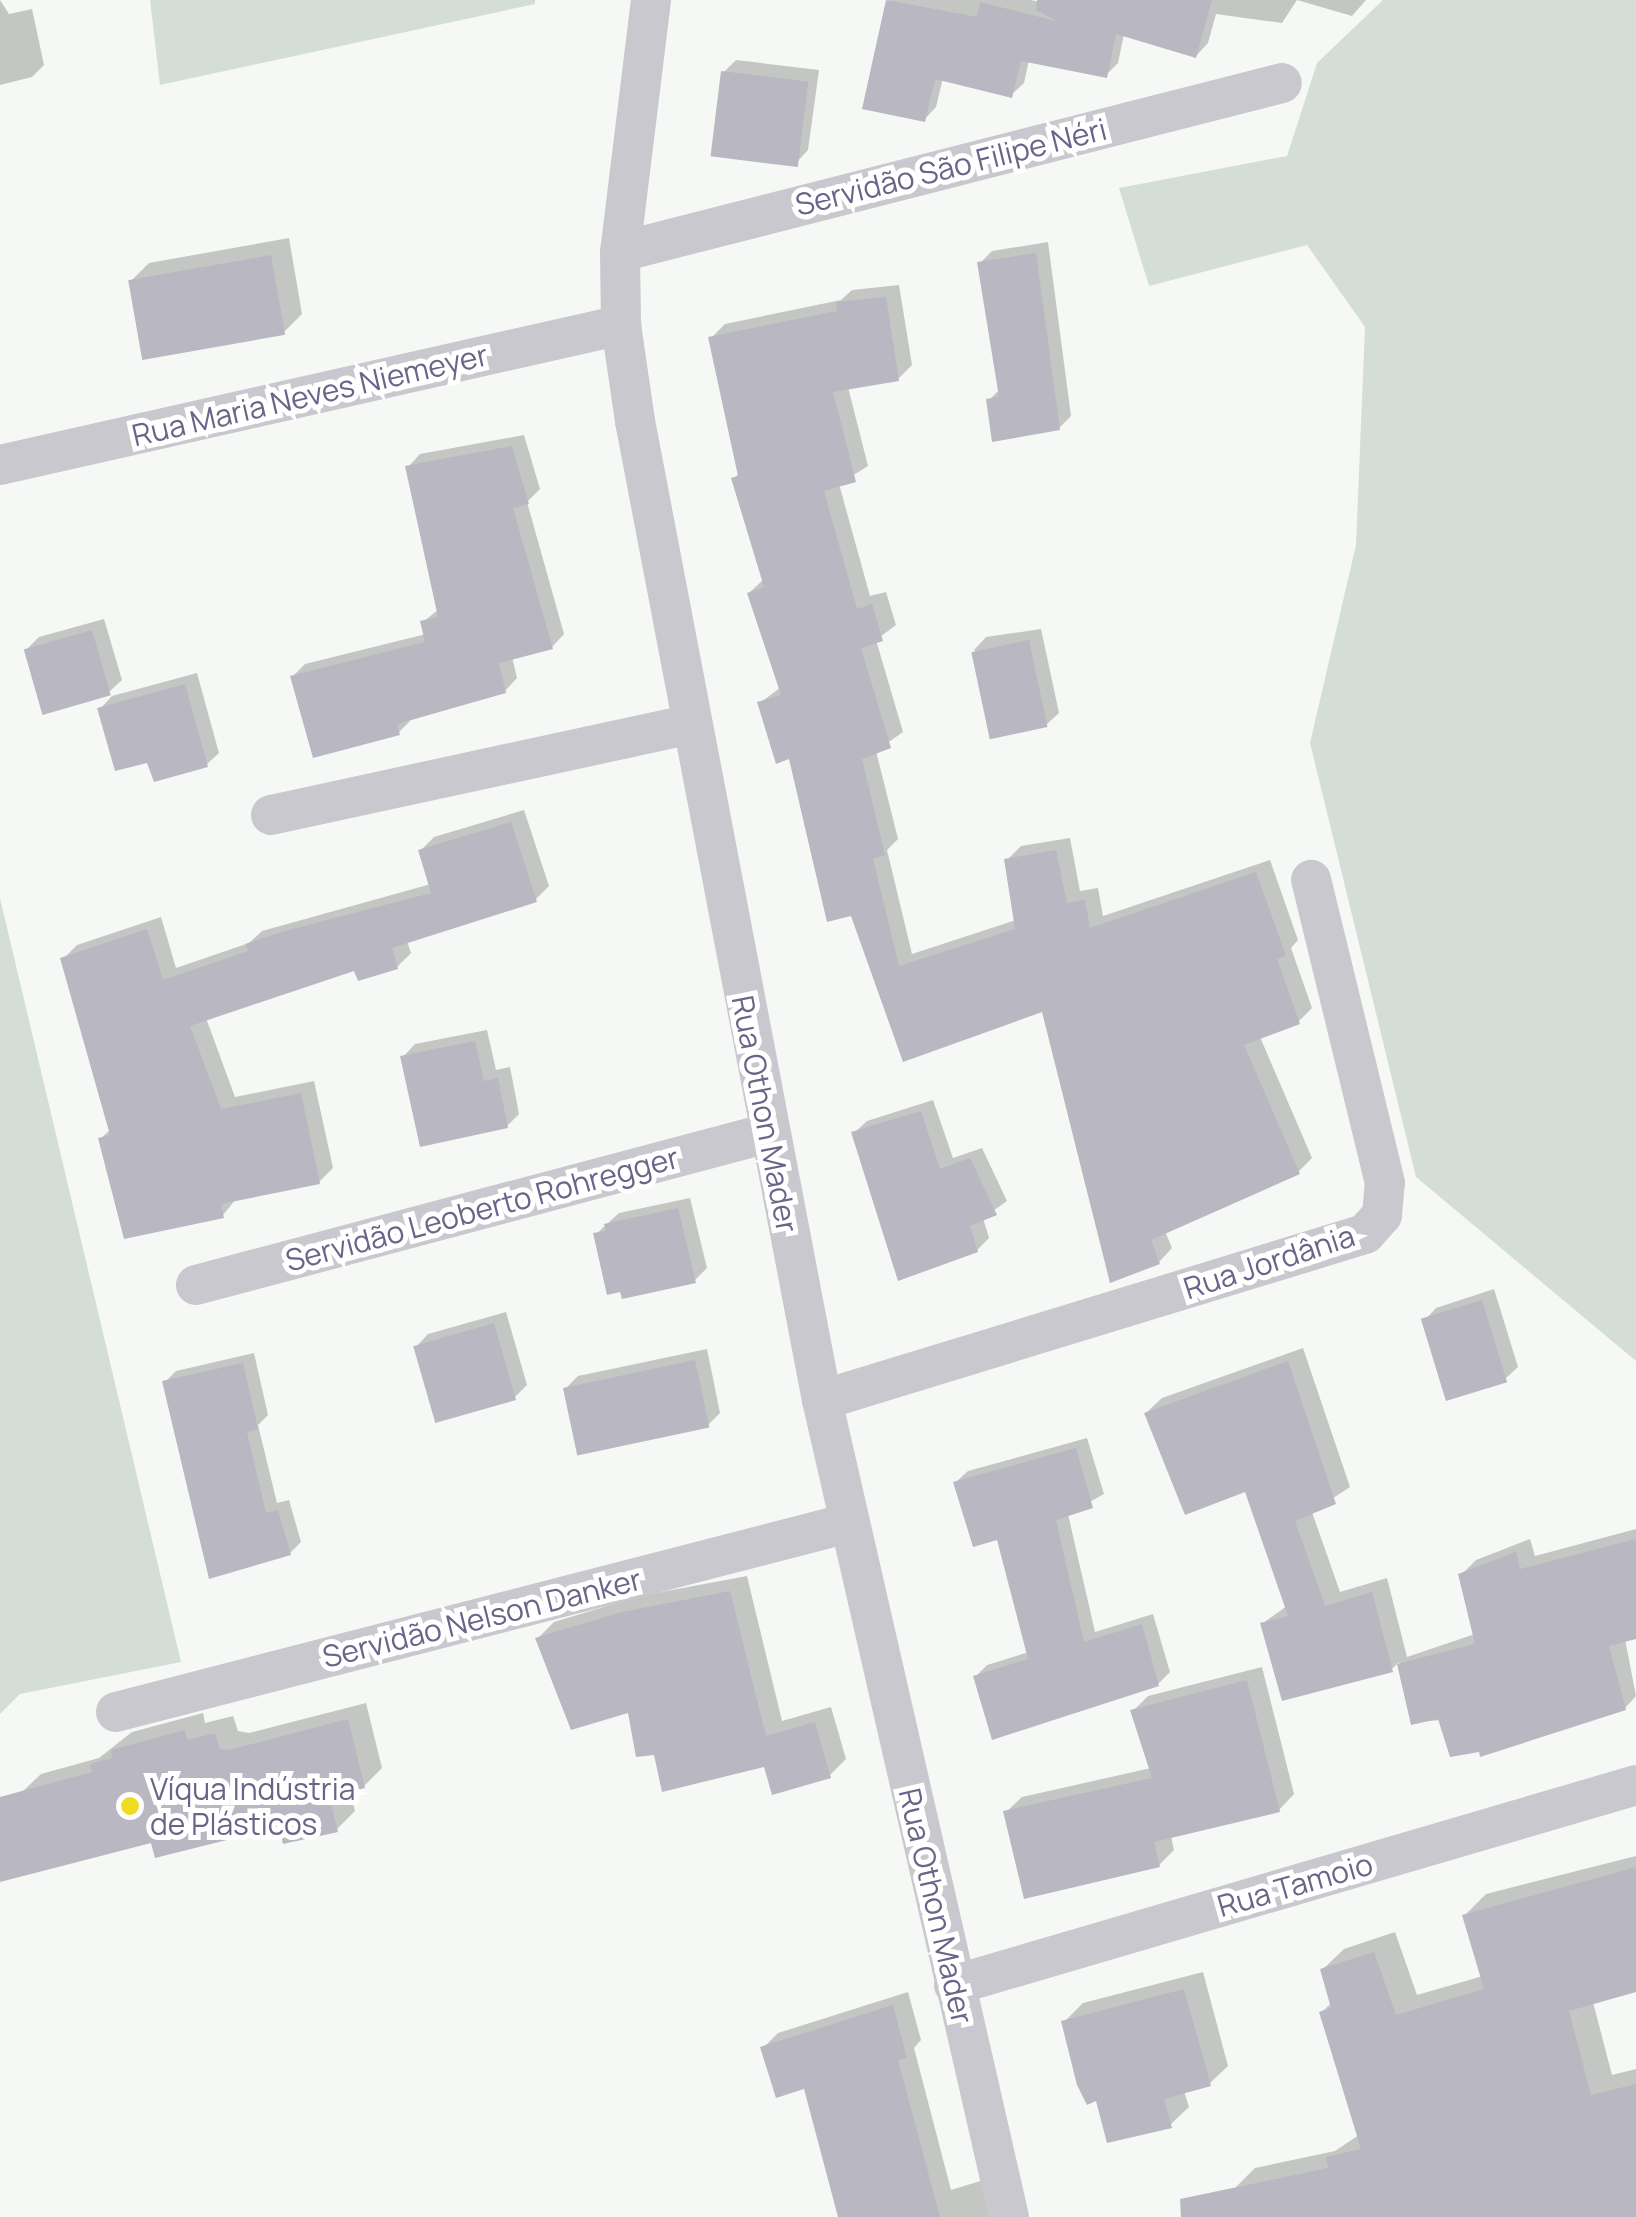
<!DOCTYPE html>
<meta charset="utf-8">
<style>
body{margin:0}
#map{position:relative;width:1636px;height:2217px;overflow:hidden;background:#f6f8f5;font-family:Manrope,sans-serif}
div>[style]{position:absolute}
.green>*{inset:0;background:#d4ded7}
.shadow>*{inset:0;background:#0003}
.building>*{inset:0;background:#b8b7c2;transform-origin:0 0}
.street>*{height:40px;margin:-20px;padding:0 20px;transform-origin:20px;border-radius:20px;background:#c9c8cf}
.dots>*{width:28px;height:28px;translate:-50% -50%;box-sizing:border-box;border:5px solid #fff;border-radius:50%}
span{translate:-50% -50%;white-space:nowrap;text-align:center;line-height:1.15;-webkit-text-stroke:10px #fff;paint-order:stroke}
.street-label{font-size:30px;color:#6a6588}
.poi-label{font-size:30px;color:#6a6588}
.left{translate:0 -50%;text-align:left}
</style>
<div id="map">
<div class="green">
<i style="clip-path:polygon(150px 0,535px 0,535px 4px,160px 85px)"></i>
<i style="clip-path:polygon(1383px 0,1636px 0,1636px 1361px,1416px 1177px,1310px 743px,1356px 545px,1365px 327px,1307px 245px,1149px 286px,1119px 188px,1287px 156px,1317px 63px)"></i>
<i style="clip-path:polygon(0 898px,181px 1662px,20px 1694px,0 1714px)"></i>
</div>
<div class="shadow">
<i style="clip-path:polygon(0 0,9px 14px,32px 9px,44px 65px,32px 77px,0 85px)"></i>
<i style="clip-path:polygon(889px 0,1031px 0,1065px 8px,1067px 0,1366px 0,1352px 16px,1297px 0,1282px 23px,1216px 14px,1208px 43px,1196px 56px,1124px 34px,1118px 63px,1106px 75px,1029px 60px,1024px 83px,1011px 95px,943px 78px,936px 107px,924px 120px,865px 107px)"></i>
<i style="clip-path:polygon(736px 60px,819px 70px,808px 150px,796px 163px,724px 72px)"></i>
<i style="clip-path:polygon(289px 238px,302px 314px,284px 332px,131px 281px,149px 263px)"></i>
<i style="clip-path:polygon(1048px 242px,1071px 416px,1059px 428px,989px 400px,1000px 389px,980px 263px,992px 251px)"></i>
<i style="clip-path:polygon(899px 285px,912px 365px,898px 379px,848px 387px,868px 466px,839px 484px,870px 596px,886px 592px,896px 625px,876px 640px,903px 732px,876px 751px,898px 839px,887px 850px,912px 954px,1016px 920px,1007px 860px,1021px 846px,1070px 838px,1080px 891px,1098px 888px,1103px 916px,1270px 860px,1298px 940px,1291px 948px,1312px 1008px,1298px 1022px,1260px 1037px,1312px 1158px,1298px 1172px,1165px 1231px,1172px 1248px,1159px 1262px,1044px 1008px,905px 1059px,791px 756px,760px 703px,781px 687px,749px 593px,764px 579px,734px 478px,740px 473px,711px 338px,725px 324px,841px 300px,852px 290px)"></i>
<i style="clip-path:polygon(524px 435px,540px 489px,527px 502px,564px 634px,552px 647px,512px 657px,517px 678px,505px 691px,411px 720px,399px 732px,293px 676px,305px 664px,426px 634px,423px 622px,439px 609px,408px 467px,420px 454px)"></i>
<i style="clip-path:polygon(104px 619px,122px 680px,109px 692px,27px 649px,39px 637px)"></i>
<i style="clip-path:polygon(1041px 629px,1059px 713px,1046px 725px,974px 650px,986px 637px)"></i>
<i style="clip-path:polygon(197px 673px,219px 753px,206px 765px,100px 709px,112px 696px)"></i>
<i style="clip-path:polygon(524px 810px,549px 886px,535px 900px,407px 941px,411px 953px,397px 967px,356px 967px,206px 1018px,235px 1097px,314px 1081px,333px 1168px,319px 1182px,236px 1199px,223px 1215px,101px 1138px,111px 1129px,63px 959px,77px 945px,161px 917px,176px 968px,249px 943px,262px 931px,431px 884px,420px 851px,434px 837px)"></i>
<i style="clip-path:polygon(487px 1030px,496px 1070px,510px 1067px,519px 1114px,507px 1126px,403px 1057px,415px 1044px)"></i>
<i style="clip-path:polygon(933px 1100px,953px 1158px,982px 1148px,1007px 1201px,983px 1218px,989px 1238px,977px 1250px,854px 1133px,867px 1121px)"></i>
<i style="clip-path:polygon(690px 1198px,707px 1268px,695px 1280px,596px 1234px,619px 1213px)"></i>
<i style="clip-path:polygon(1494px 1289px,1518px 1367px,1505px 1379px,1424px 1321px,1436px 1308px)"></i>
<i style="clip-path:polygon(506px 1312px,527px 1385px,515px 1397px,416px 1347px,428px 1334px)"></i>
<i style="clip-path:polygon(1303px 1348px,1350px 1487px,1312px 1512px,1340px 1592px,1387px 1578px,1407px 1657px,1475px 1634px,1461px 1575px,1476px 1560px,1530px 1539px,1535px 1556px,1636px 1529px,1636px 1636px,1625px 1639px,1636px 1696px,1625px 1708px,1413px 1722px,1399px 1662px,1391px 1670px,1263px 1623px,1287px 1606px,1247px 1488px,1146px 1413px,1162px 1398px)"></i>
<i style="clip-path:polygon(707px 1349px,720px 1413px,707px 1426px,566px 1388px,578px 1376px)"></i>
<i style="clip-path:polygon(254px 1353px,268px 1415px,258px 1425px,277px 1503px,289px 1500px,301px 1542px,290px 1553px,165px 1382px,176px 1371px)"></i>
<i style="clip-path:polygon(1087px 1438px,1104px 1494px,1068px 1514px,1095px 1632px,1153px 1614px,1170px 1672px,1158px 1684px,976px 1676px,987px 1665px,1029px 1652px,998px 1536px,956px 1482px,968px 1471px)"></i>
<i style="clip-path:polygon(747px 1576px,782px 1721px,831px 1707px,846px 1759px,830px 1775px,656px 1752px,630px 1710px,538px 1638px,554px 1622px,640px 1596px)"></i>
<i style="clip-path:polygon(1262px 1667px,1294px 1794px,1279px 1810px,1171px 1836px,1174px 1850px,1159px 1865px,1006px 1812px,1022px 1797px,1151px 1768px,1133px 1711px,1148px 1696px)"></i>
<i style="clip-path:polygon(366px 1703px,382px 1768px,364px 1786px,350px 1790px,355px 1811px,336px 1830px,280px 1824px,153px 1840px,22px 1792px,41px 1774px,99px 1758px,132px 1732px,203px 1713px,205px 1723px,233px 1716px,238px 1731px,249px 1733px)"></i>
<i style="clip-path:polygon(1636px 1856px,1636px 1990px,1593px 2002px,1612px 2075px,1636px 2069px,1636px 2217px,1240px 2217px,1234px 2189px,1255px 2168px,1335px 2151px,1359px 2135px,1322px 2012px,1332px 2002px,1322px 1970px,1344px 1949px,1395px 1932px,1417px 1995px,1483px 1976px,1465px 1915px,1486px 1894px)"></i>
<i style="clip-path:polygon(1203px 1972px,1228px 2066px,1209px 2084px,1184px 2091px,1189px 2107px,1170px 2125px,1098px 2098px,1064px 2022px,1083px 2003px)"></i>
<i style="clip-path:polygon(908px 1992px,921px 2040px,914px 2048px,951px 2190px,990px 2178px,1002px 2217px,841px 2217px,806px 2086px,763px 2048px,778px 2033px)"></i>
</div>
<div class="building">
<i style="clip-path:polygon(886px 0,977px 17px,980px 2px,1059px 22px,1036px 10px,1037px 0,1212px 0,1196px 58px,1116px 34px,1107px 78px,1021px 61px,1012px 98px,935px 79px,925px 122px,862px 109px)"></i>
<i style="left:721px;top:71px;width:88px;height:86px;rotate:7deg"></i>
<i style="clip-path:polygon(1036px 253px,1060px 430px,992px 442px,986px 399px,999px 397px,977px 262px)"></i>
<i style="left:271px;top:255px;width:81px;height:145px;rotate:80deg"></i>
<i style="clip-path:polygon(886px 297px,899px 381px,833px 392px,856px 482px,824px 491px,857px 609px,872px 604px,883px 641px,861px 648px,891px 748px,862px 759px,885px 855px,873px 859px,899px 966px,1015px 929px,1004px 859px,1056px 850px,1067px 903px,1085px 900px,1090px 928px,1256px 872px,1286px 956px,1277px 959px,1300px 1024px,1244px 1045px,1300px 1174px,1151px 1240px,1160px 1264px,1110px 1283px,1042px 1012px,903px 1062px,851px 916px,827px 922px,789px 759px,776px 764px,757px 702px,781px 695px,747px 593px,764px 587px,731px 478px,738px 476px,708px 337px,837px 311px,836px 302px)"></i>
<i style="clip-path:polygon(512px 446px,529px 504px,513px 508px,553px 649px,499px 663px,506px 693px,397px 724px,400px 735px,313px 758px,290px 676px,425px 642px,420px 621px,438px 617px,405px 466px)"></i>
<i style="left:92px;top:630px;width:68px;height:71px;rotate:74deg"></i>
<i style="left:1029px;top:640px;width:89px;height:59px;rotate:78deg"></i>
<i style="clip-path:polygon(185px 684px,208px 767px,154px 782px,147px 763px,115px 771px,97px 708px)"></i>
<i style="clip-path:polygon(511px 822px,537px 902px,392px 948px,398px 969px,358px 981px,354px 971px,190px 1026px,221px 1109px,301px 1093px,320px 1184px,221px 1204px,224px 1218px,124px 1239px,98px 1138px,110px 1135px,60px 958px,147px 929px,163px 980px,248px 951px,245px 944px,285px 931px,431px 893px,418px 850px)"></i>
<i style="clip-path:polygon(475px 1041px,484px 1081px,498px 1078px,508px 1128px,420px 1147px,400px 1056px)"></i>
<i style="clip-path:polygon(921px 1111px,940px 1169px,970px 1158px,997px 1215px,970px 1226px,978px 1252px,898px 1281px,851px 1132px)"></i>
<i style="clip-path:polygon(678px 1208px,696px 1283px,622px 1299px,620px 1292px,607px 1295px,593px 1233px,606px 1231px,604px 1224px)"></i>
<i style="left:1482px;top:1300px;width:86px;height:64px;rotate:73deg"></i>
<i style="left:494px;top:1323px;width:80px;height:84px;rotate:74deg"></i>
<i style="left:695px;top:1360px;width:69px;height:135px;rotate:78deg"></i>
<i style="clip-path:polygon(1288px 1361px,1336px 1504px,1295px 1521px,1325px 1606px,1372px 1592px,1393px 1672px,1282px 1701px,1260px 1623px,1288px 1616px,1245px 1492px,1185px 1515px,1144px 1413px)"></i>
<i style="clip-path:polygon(243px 1363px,258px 1429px,247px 1432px,266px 1513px,278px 1510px,291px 1555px,209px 1579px,162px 1381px)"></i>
<i style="clip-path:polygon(1076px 1448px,1093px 1508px,1056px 1520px,1084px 1642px,1142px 1624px,1159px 1686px,992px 1740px,973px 1676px,1028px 1659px,997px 1540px,973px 1547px,953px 1482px)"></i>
<i style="clip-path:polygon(1636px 1539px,1636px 1639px,1609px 1646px,1626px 1710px,1480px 1757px,1479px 1752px,1450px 1757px,1438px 1719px,1411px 1725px,1397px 1664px,1475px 1644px,1458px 1574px,1516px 1552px,1520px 1569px)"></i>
<i style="clip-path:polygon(730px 1591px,766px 1736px,815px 1722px,831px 1778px,772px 1795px,764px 1767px,662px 1792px,654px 1755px,636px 1757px,628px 1713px,571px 1730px,535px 1638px,622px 1612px)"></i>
<i style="clip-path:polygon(1247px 1680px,1280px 1812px,1154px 1842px,1160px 1867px,1024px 1899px,1003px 1811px,1152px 1778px,1130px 1710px)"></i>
<i style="clip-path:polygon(348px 1719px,365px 1788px,329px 1797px,338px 1832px,283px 1844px,279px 1827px,155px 1858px,151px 1843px,0 1882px,0 1797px,92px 1772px,90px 1764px,112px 1758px,111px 1750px,185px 1730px,187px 1740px,215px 1733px,220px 1749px,229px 1750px)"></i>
<i style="clip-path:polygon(1636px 1867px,1636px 1992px,1569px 2011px,1591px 2095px,1636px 2084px,1636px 2217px,1181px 2217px,1180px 2199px,1328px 2168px,1326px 2157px,1361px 2149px,1319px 2012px,1331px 2008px,1320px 1969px,1374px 1952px,1396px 2015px,1484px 1989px,1462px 1915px)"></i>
<i style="clip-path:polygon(1184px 1989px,1211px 2086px,1164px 2099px,1172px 2128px,1107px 2143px,1096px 2101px,1087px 2105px,1077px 2085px,1061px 2021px)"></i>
<i style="clip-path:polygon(893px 2005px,907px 2058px,898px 2060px,940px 2217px,838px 2217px,804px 2089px,776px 2098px,760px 2047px)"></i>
</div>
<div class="street">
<i style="left:651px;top:0;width:254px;rotate:97deg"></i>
<i style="left:620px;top:252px;width:73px;rotate:89.2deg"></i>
<i style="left:621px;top:325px;width:97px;rotate:81.7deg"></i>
<i style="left:635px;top:421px;width:997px;rotate:79.19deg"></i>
<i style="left:822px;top:1400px;width:838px;rotate:77.11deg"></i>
<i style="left:620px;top:252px;width:683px;rotate:-14.32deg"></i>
<i style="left:0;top:465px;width:637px;rotate:-12.7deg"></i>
<i style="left:271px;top:815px;width:428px;rotate:-12.2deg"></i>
<i style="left:196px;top:1285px;width:592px;rotate:-14.88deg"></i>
<i style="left:822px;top:1400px;width:568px;rotate:-17deg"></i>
<i style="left:1365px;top:1234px;width:25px;rotate:-48deg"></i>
<i style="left:1382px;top:1215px;width:32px;rotate:-85deg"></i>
<i style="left:1385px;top:1183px;width:312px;rotate:-103.7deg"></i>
<i style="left:116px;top:1712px;width:757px;rotate:-14.46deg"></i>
<i style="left:954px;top:1985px;width:711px;rotate:-16.34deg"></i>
</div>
<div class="dots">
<i style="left:130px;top:1806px;background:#ecdd21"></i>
</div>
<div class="street-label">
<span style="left:951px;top:167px;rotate:-14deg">Servidão São Filipe Néri</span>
<span style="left:310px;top:395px;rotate:-13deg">Rua Maria Neves Niemeyer</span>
<span style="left:765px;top:1114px;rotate:79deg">Rua Othon Mader</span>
<span style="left:482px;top:1209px;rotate:-15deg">Servidão Leoberto Rohregger</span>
<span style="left:1269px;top:1262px;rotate:-18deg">Rua Jordânia</span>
<span style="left:482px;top:1618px;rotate:-14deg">Servidão Nelson Danker</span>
<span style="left:1295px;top:1885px;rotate:-16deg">Rua Tamoio</span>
<span style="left:936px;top:1906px;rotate:77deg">Rua Othon Mader</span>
</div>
<div class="poi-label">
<span class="left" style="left:150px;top:1806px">Víqua Indústria<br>de Plásticos</span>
</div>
</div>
